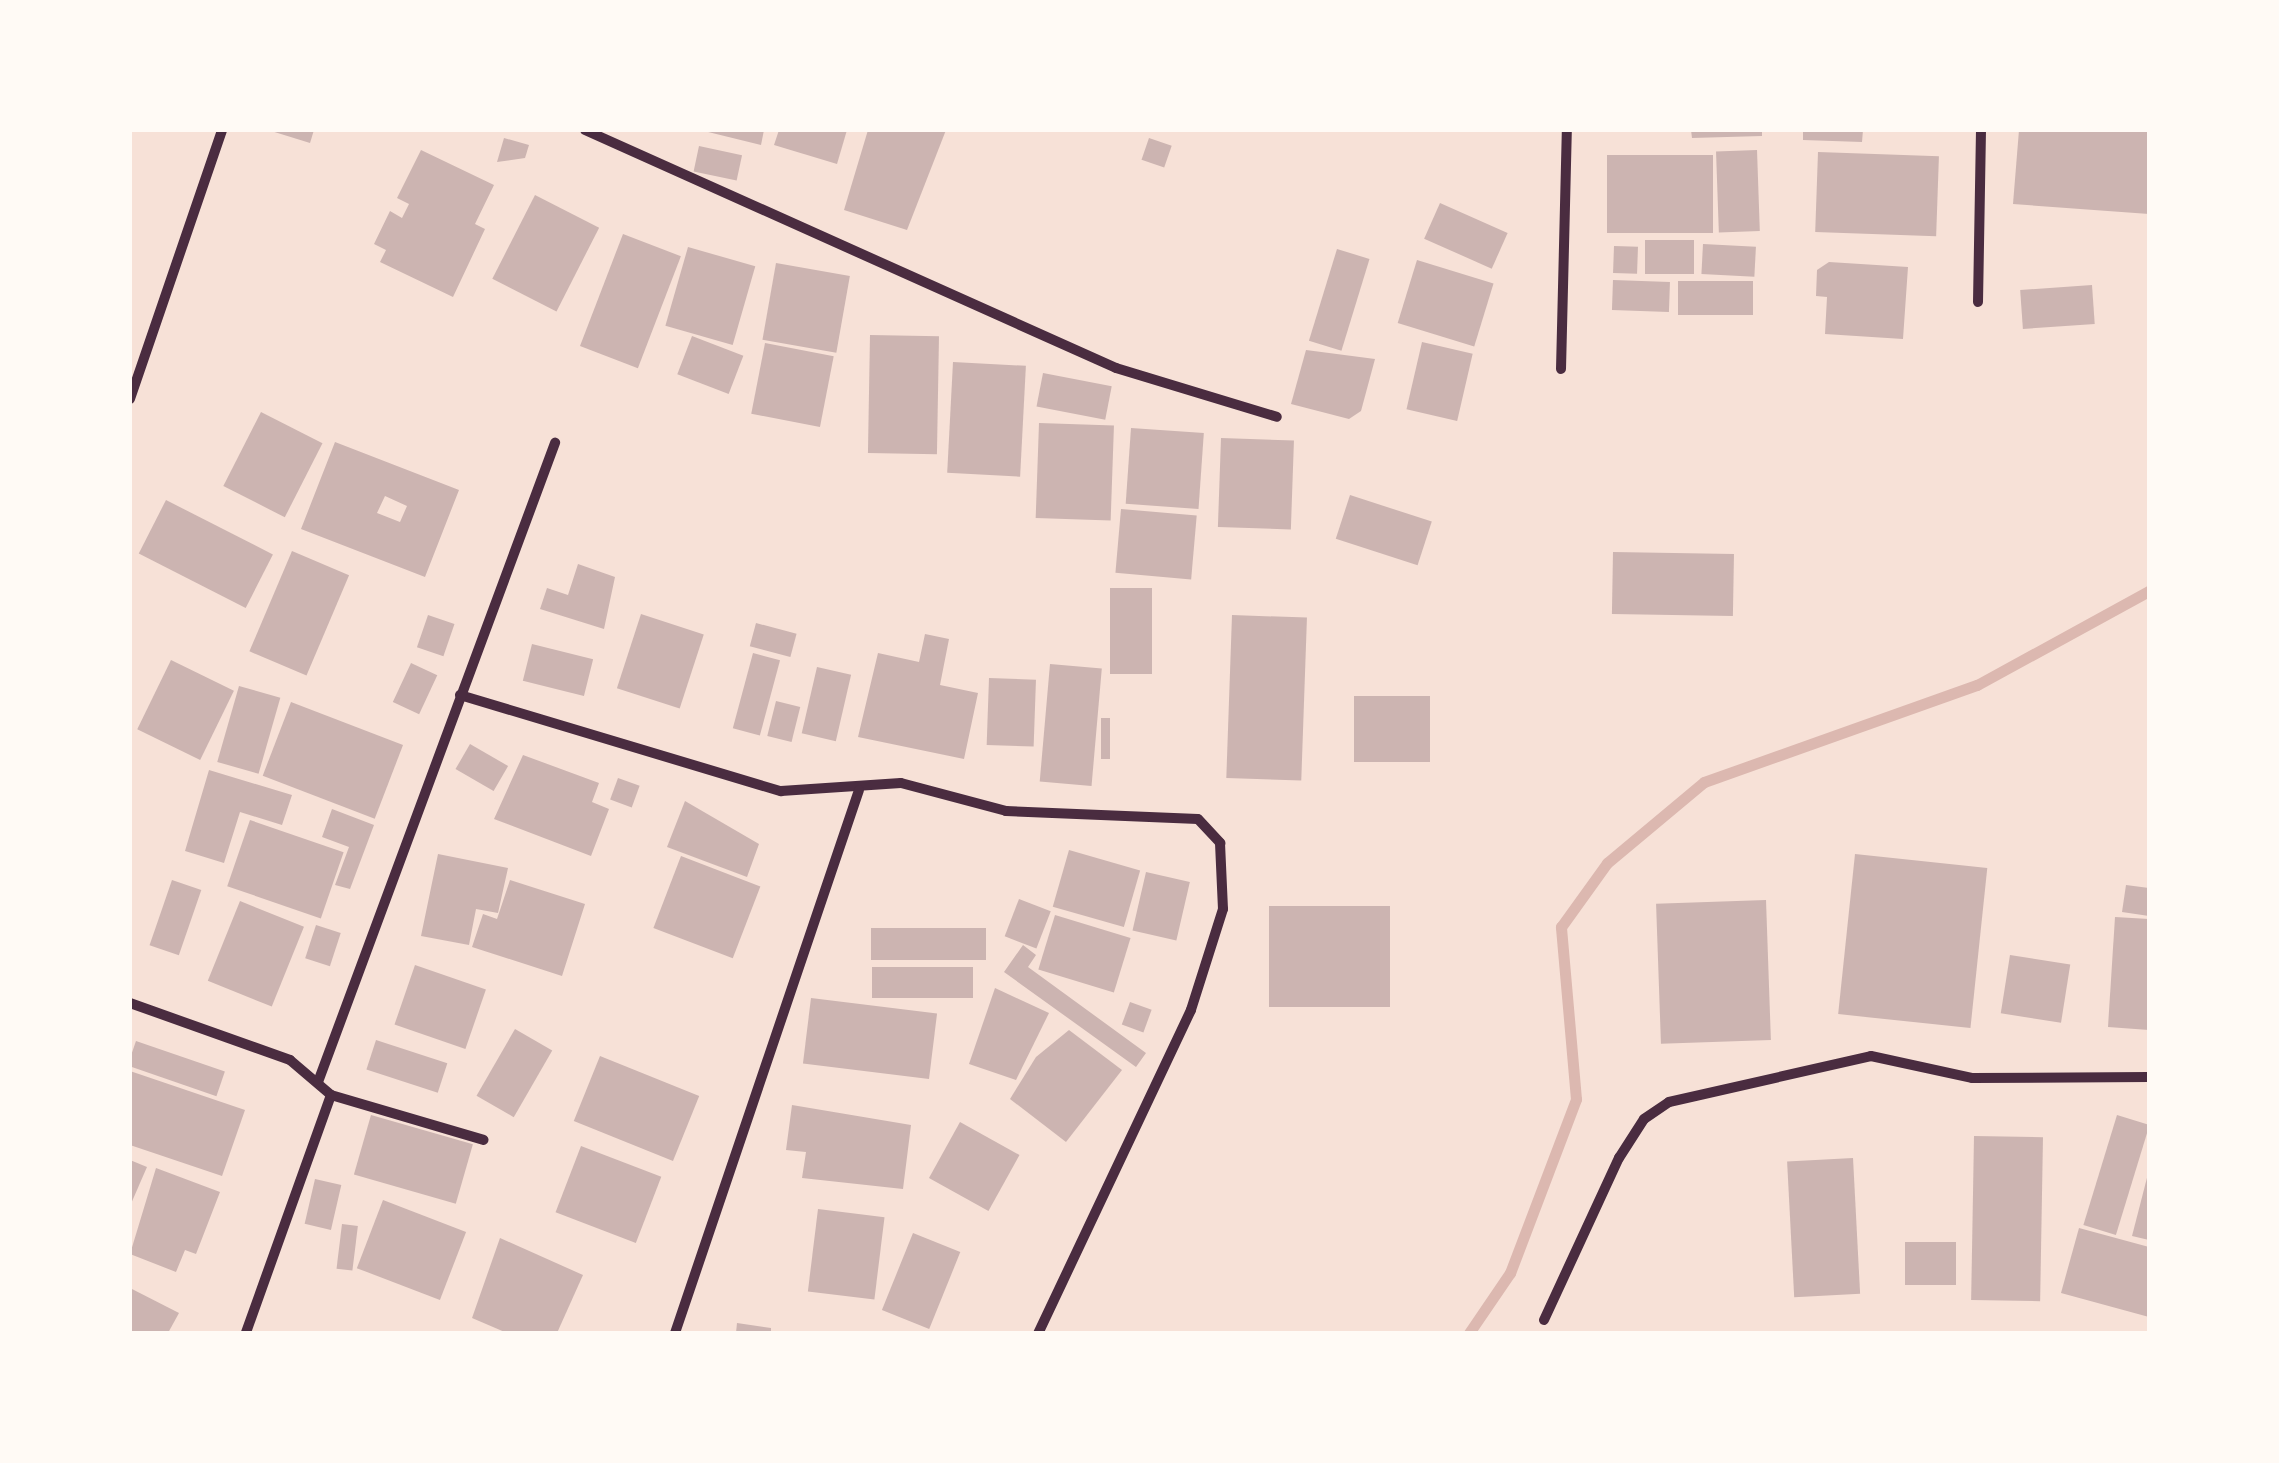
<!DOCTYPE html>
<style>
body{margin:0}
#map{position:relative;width:2279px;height:1463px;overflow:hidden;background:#f7e1d7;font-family:Karla,sans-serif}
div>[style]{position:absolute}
.stream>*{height:11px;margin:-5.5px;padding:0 5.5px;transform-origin:5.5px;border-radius:5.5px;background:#dcb8b0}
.building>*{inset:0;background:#ccb4b1;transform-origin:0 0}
.minor>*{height:10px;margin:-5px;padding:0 5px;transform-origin:5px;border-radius:5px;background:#4a2c40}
span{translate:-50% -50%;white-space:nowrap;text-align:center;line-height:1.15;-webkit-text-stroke:10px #fffaf5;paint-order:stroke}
.frame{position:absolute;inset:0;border:132px solid #fffaf5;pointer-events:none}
</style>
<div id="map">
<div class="stream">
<i style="left:1469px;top:1333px;width:73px;rotate:-55.7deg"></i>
<i style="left:1510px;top:1273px;width:186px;rotate:-69.2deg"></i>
<i style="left:1576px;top:1099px;width:173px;rotate:-95deg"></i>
<i style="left:1561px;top:927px;width:79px;rotate:-54.3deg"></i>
<i style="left:1607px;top:863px;width:126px;rotate:-39.9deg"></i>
<i style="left:1704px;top:782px;width:290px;rotate:-19.6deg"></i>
<i style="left:1977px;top:685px;width:196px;rotate:-28.7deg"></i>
</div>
<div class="building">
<i style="clip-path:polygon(268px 130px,314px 130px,310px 143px)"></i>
<i style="clip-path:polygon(700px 130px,764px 130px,761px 145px)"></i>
<i style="clip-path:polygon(779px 130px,847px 130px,837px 164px,774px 145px)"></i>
<i style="clip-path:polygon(868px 130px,946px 130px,907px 230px,844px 210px)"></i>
<i style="clip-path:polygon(1691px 130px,1762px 130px,1762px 136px,1692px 138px)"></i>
<i style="clip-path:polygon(1803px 130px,1863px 130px,1862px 142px,1803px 140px)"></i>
<i style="clip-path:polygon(2019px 130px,2149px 130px,2149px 214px,2013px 204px)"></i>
<i style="clip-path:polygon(504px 138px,529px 145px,525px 158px,497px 162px)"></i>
<i style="left:1149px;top:138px;width:24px;height:23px;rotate:19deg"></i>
<i style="left:699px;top:146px;width:44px;height:26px;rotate:12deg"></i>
<i style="clip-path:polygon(421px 150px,494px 185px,475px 224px,485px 229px,453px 297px,380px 262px,386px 250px,374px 244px,390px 211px,402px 218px,409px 204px,397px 198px)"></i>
<i style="left:1757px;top:150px;width:81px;height:41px;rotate:88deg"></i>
<i style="left:1818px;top:152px;width:121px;height:80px;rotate:2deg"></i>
<i style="left:1607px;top:155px;width:106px;height:78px"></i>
<i style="left:535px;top:195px;width:72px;height:94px;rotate:27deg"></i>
<i style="left:1440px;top:203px;width:74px;height:39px;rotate:24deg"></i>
<i style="left:623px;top:234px;width:62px;height:120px;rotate:21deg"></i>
<i style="left:1694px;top:240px;width:34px;height:49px;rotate:90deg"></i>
<i style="left:1703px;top:244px;width:53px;height:30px;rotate:3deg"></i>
<i style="left:1614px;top:246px;width:24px;height:27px;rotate:2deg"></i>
<i style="left:688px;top:247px;width:70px;height:82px;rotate:16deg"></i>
<i style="left:1337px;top:249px;width:34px;height:96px;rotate:17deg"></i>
<i style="left:1417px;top:260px;width:80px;height:66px;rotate:17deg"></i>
<i style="clip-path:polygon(1829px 262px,1908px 267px,1903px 339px,1825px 334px,1827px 297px,1816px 296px,1817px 270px)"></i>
<i style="left:776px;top:263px;width:75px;height:78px;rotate:10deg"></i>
<i style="left:1613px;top:280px;width:57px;height:30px;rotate:2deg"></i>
<i style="left:1753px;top:281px;width:34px;height:75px;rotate:90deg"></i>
<i style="left:2092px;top:285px;width:39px;height:72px;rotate:86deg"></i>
<i style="left:870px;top:335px;width:69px;height:118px;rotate:1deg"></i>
<i style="left:692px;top:336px;width:55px;height:41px;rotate:21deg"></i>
<i style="left:1422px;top:342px;width:52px;height:69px;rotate:13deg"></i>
<i style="left:765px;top:343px;width:70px;height:72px;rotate:11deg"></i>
<i style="clip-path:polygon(1306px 350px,1375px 359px,1361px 411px,1349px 419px,1291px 404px)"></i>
<i style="left:953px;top:362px;width:73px;height:111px;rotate:3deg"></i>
<i style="left:1043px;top:373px;width:70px;height:34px;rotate:11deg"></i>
<i style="left:261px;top:412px;width:69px;height:83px;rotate:27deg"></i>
<i style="left:1039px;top:423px;width:75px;height:95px;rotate:2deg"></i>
<i style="left:1131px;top:428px;width:73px;height:76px;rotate:4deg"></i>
<i style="left:1221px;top:438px;width:73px;height:89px;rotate:2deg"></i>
<i style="clip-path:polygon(evenodd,335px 442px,459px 490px,425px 577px,301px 529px,335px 442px,385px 496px,407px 506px,400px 522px,377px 513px,385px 496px)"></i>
<i style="left:1350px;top:495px;width:86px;height:46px;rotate:18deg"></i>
<i style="left:166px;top:500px;width:120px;height:60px;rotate:27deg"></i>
<i style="left:1121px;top:509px;width:76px;height:64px;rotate:5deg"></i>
<i style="left:292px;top:551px;width:62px;height:109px;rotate:23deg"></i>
<i style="left:1613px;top:552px;width:121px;height:62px;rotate:1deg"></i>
<i style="clip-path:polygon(578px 564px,615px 577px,604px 629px,540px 609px,547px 588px,568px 595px)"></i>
<i style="left:1152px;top:588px;width:86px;height:42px;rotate:90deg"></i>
<i style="left:641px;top:614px;width:66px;height:78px;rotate:18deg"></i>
<i style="left:428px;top:615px;width:28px;height:34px;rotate:19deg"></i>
<i style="left:1232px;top:615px;width:75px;height:163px;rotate:2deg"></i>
<i style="left:756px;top:623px;width:42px;height:24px;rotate:15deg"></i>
<i style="clip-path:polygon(925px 634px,949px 639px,940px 685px,978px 693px,964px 759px,858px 737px,878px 653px,919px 662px)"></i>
<i style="left:532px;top:644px;width:63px;height:38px;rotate:14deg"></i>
<i style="left:753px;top:653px;width:28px;height:78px;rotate:15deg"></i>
<i style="left:171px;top:660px;width:70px;height:77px;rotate:26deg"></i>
<i style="left:411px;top:663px;width:29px;height:43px;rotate:25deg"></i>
<i style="left:1050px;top:664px;width:52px;height:118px;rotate:5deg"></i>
<i style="left:817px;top:667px;width:35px;height:68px;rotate:13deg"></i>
<i style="left:989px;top:678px;width:47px;height:67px;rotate:2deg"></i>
<i style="left:239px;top:686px;width:43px;height:79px;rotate:16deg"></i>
<i style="left:1354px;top:696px;width:76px;height:66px"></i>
<i style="left:776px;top:701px;width:25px;height:36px;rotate:14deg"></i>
<i style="left:291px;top:702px;width:120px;height:79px;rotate:21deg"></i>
<i style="left:1101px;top:718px;width:9px;height:41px"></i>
<i style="left:470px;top:744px;width:44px;height:29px;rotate:30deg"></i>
<i style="clip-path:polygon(523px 755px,599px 783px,592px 802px,609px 809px,591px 856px,494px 819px)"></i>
<i style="clip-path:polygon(209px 770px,292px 795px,282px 825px,240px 812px,224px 863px,185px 851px)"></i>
<i style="left:618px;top:778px;width:23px;height:23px;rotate:20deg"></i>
<i style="clip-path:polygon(685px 801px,759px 844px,747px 877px,667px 847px)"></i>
<i style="clip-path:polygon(332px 809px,374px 825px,350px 889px,335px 885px,349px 847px,322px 837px)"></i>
<i style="left:250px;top:820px;width:99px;height:70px;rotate:19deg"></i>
<i style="left:1069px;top:850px;width:74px;height:59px;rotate:16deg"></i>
<i style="clip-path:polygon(438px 854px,508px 868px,498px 913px,476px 909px,469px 945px,421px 936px)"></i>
<i style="left:1855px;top:854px;width:133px;height:161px;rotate:6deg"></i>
<i style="left:681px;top:856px;width:85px;height:77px;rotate:21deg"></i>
<i style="left:1146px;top:872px;width:45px;height:60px;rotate:13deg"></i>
<i style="left:172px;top:880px;width:31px;height:69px;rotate:19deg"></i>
<i style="clip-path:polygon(510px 880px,585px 904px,562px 976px,472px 947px,483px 914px,497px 919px)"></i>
<i style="clip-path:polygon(2126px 885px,2149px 888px,2149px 916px,2122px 912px)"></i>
<i style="left:1019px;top:899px;width:34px;height:40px;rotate:21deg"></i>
<i style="left:1766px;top:900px;width:140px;height:110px;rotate:88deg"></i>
<i style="left:240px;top:901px;width:69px;height:86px;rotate:22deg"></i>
<i style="left:1390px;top:906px;width:101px;height:121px;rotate:90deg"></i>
<i style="left:1055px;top:915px;width:79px;height:57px;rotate:17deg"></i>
<i style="clip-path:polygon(2115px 917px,2149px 919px,2149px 1030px,2108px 1027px)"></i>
<i style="left:316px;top:925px;width:26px;height:35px;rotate:18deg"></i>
<i style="left:986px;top:928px;width:32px;height:115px;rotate:90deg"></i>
<i style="clip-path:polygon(1023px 945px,1036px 955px,1028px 967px,1146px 1053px,1136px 1067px,1004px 972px)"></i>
<i style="left:2010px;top:955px;width:61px;height:59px;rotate:9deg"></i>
<i style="left:415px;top:965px;width:75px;height:63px;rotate:19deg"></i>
<i style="left:973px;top:967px;width:31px;height:101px;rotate:90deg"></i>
<i style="clip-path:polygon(995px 988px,1049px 1013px,1016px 1080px,969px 1064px)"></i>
<i style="left:811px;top:998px;width:127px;height:66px;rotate:7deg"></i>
<i style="left:1130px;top:1002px;width:23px;height:24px;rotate:20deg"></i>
<i style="left:515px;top:1029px;width:43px;height:77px;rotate:30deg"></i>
<i style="clip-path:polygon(1069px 1030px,1122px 1070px,1066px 1142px,1010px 1099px,1036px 1057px)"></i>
<i style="left:376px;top:1040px;width:75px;height:31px;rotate:18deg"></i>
<i style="left:136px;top:1041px;width:94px;height:26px;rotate:19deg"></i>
<i style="left:600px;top:1056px;width:107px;height:70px;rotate:22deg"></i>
<i style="clip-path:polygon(130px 1071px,245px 1110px,222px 1176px,130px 1145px)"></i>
<i style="clip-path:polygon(792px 1105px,911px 1125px,903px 1189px,802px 1178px,806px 1152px,786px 1150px)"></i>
<i style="left:371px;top:1115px;width:106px;height:62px;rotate:16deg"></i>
<i style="left:2117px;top:1115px;width:34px;height:115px;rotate:17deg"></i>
<i style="left:960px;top:1122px;width:68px;height:64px;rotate:29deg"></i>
<i style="left:1974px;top:1136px;width:69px;height:164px;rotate:1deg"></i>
<i style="left:581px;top:1146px;width:86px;height:71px;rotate:21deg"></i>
<i style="left:1853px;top:1158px;width:136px;height:66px;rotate:87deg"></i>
<i style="clip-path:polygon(130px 1160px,147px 1167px,130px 1206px)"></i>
<i style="clip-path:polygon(156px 1168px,220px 1192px,196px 1254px,185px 1250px,176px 1272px,130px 1254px)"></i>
<i style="clip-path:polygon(2149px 1170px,2149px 1240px,2132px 1236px)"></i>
<i style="left:315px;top:1179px;width:27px;height:46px;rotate:13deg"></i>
<i style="left:383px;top:1200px;width:89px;height:73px;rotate:21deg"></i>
<i style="left:818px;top:1209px;width:67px;height:83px;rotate:7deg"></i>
<i style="left:342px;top:1224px;width:16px;height:45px;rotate:7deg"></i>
<i style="clip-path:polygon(2079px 1228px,2149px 1247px,2149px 1317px,2061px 1293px)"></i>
<i style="left:913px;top:1233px;width:51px;height:83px;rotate:22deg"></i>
<i style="clip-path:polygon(500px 1238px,583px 1275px,557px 1333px,507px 1333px,472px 1318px)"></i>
<i style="left:1956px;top:1242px;width:43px;height:51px;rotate:90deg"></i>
<i style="clip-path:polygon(130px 1288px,179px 1313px,168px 1333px,130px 1333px)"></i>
<i style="clip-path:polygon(737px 1323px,771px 1328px,771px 1333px,736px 1333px)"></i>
</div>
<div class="minor">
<i style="left:585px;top:130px;width:582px;rotate:24.14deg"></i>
<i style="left:1116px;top:368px;width:168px;rotate:16.9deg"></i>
<i style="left:1978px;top:302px;width:172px;rotate:-89deg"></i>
<i style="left:1561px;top:369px;width:239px;rotate:-88.6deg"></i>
<i style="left:130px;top:399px;width:284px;rotate:-71.1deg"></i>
<i style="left:460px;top:695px;width:335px;rotate:16.7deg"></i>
<i style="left:781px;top:791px;width:120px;rotate:-3.8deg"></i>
<i style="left:901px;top:783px;width:109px;rotate:14.9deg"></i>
<i style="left:1006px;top:811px;width:192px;rotate:2.4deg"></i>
<i style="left:1198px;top:819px;width:33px;rotate:47deg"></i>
<i style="left:1220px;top:843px;width:66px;rotate:87.4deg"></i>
<i style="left:1223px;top:909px;width:106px;rotate:107.6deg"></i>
<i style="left:1191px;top:1010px;width:357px;rotate:115.3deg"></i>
<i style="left:130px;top:1003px;width:170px;rotate:19.6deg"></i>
<i style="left:290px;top:1060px;width:54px;rotate:40.5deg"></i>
<i style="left:331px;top:1095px;width:253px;rotate:109.7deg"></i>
<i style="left:318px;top:1082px;width:682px;rotate:-69.65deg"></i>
<i style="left:331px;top:1095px;width:159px;rotate:16.4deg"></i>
<i style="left:1544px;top:1320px;width:179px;rotate:-65.2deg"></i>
<i style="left:1619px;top:1158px;width:46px;rotate:-57.3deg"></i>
<i style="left:1644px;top:1119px;width:30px;rotate:-34deg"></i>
<i style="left:1669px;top:1102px;width:207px;rotate:-12.8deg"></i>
<i style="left:1871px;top:1056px;width:103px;rotate:12.3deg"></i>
<i style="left:1972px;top:1078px;width:177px;rotate:-0.3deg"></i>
<i style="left:675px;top:1333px;width:573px;rotate:-71.28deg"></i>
</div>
<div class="frame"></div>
</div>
